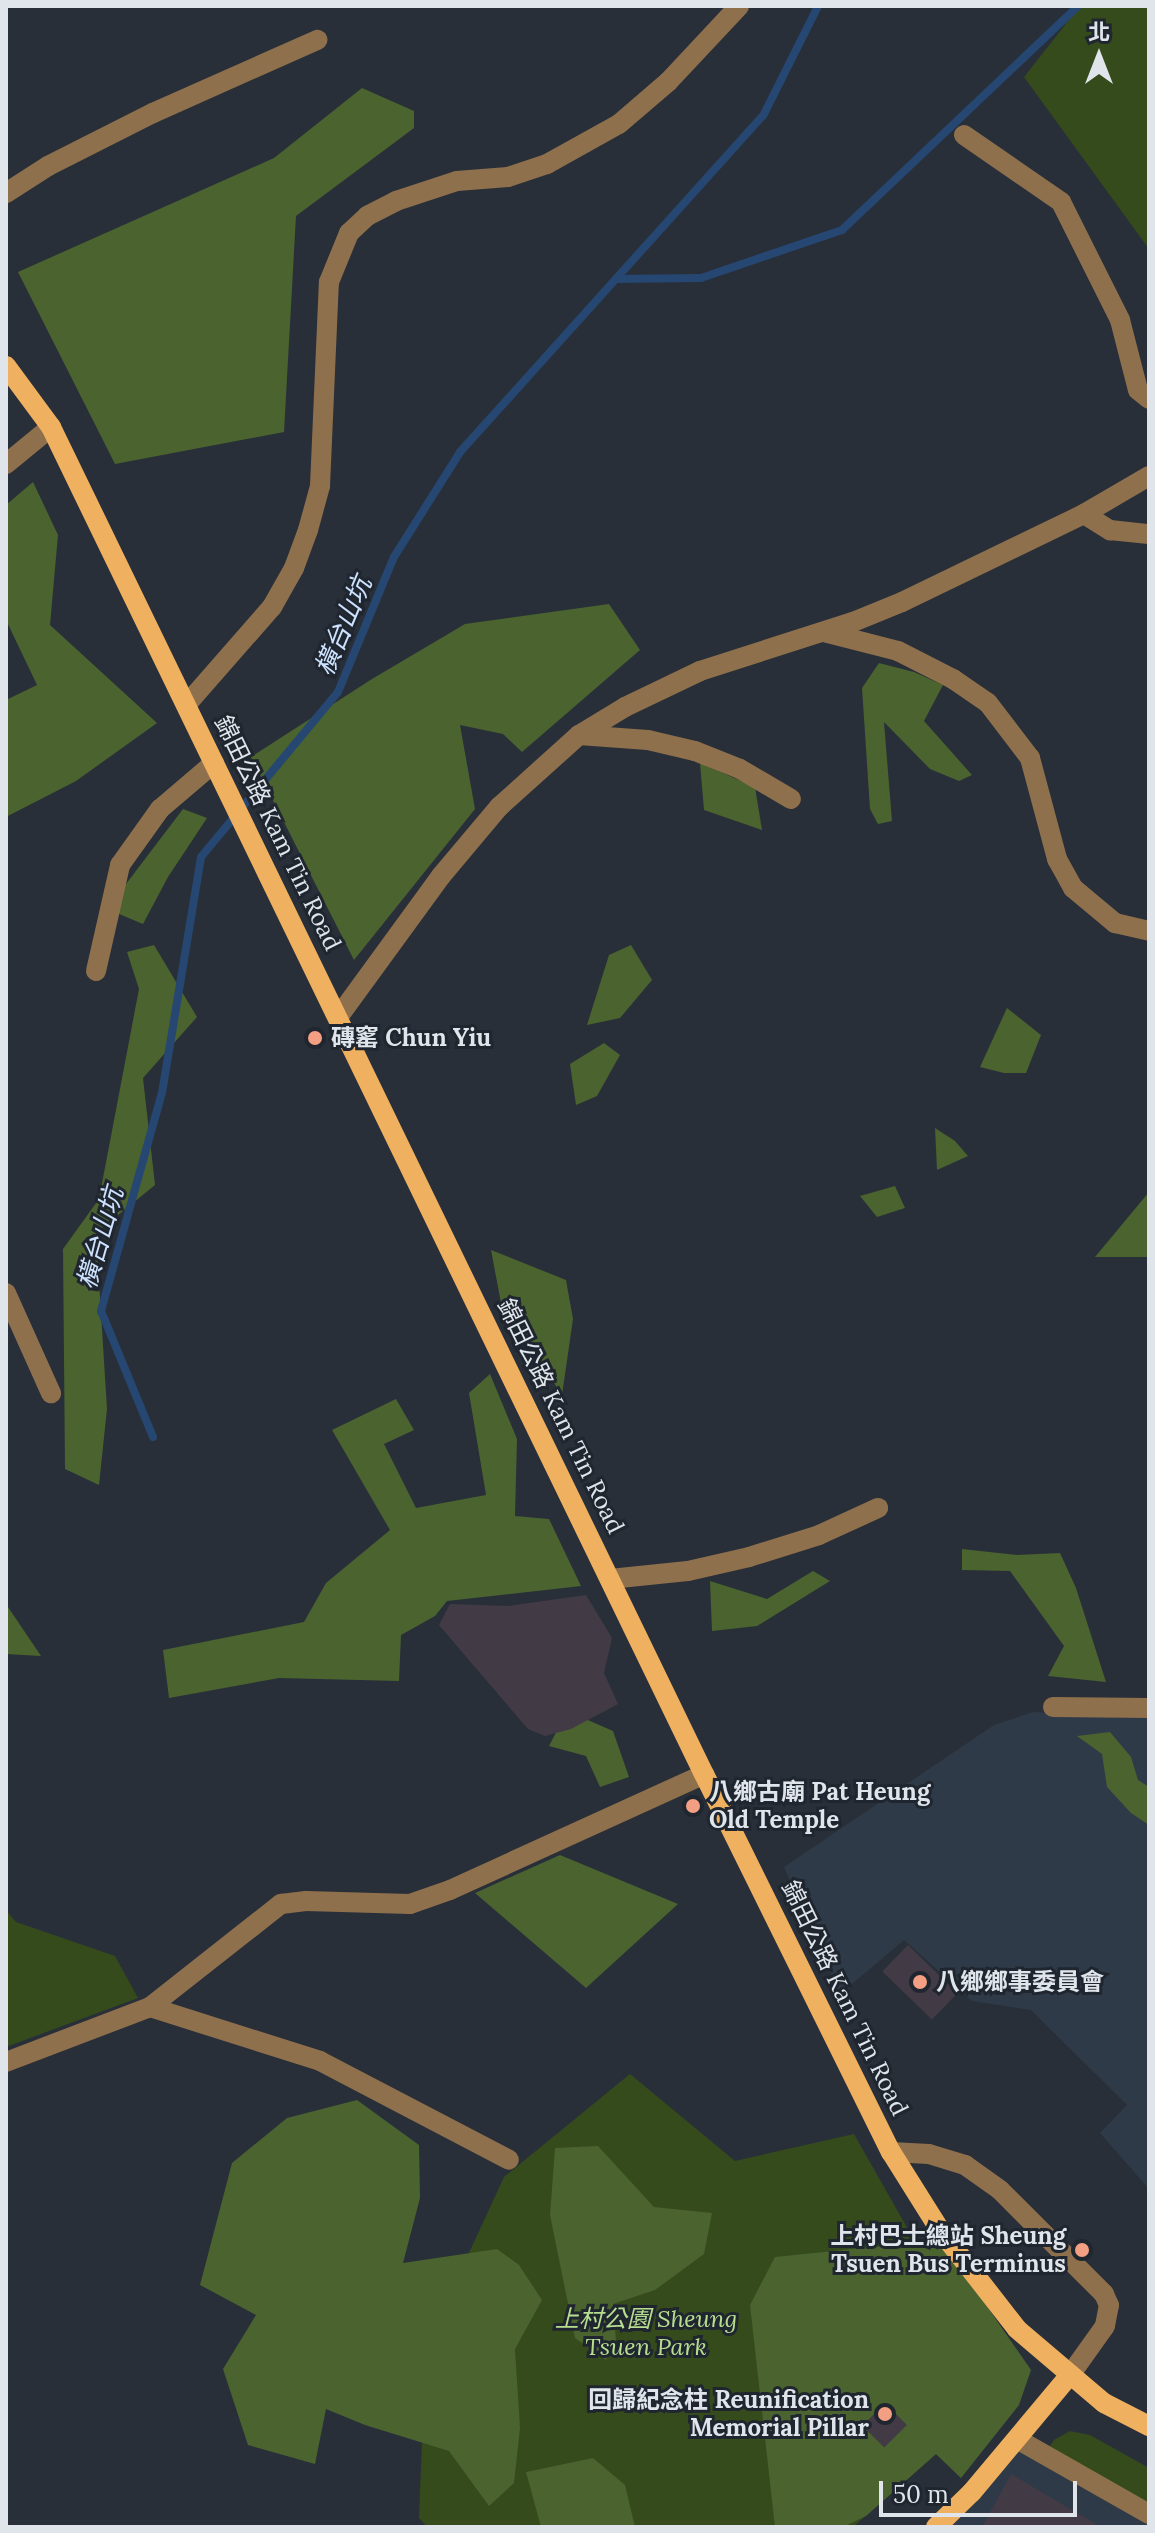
<!DOCTYPE html>
<meta charset="utf-8">
<style>
body{margin:0}
#map{position:relative;width:1155px;height:2533px;overflow:hidden;background:#282f39;font-family:Lora,"Noto Sans TC",serif}
div>[style]{position:absolute}
.built>*{inset:0;background:#2f3a48}
.green>*{inset:0;background:#354b1c}
.forest>*{inset:0;background:#4a632f}
.stream>*{height:8px;margin:-4px;padding:0 4px;transform-origin:4px;border-radius:4px;background:#264772}
.building>*{inset:0;background:#423b46;transform-origin:0 0}
.minor>*{height:20px;margin:-10px;padding:0 10px;transform-origin:10px;border-radius:10px;background:#8f704c}
.major>*{height:20px;margin:-10px;padding:0 10px;transform-origin:10px;border-radius:10px;background:#efb060}
.dots>*{width:22px;height:22px;translate:-50% -50%;box-sizing:border-box;border:4px solid #1f262f;border-radius:50%}
span{translate:-50% -50%;white-space:nowrap;text-align:center;line-height:1.15;-webkit-text-stroke:6px #1f262f;paint-order:stroke}
.street-label{font-size:24px;color:#e0e5eb}
.poi-label{font-size:24px;color:#e0e5eb;font-weight:700}
.left{translate:0 -50%;text-align:left}
.right{translate:-100% -50%;text-align:right}
.park-label{font-size:24px;color:#b7de8f;font-style:italic}
.water-label{font-size:26px;color:#cde2fe;font-style:italic}
.frame{position:absolute;inset:0;border:8px solid #e0e5eb;pointer-events:none}
.north{position:absolute;left:1059px;top:16px;width:80px;height:80px;-webkit-text-stroke:6px #1f262f;paint-order:stroke;rotate:0deg;font-size:22px;font-weight:700;line-height:32px;text-align:center;color:#e0e5eb}
.north::after{content:'';display:block;margin:auto;width:28px;height:36px;background:#e0e5eb;clip-path:polygon(50% 0,100% 100%,50% 72%,0 100%)}
.scale{position:absolute;left:879px;top:2481px;width:198px;height:36px;box-sizing:border-box;border:4px solid #e0e5eb;border-top:0;padding-left:10px;font-size:24px;line-height:28px;white-space:nowrap;color:#e0e5eb;-webkit-text-stroke:6px #1f262f;paint-order:stroke}
</style>
<div id="map">
<div class="built">
<i style="clip-path:polygon(1033px 1712px,1149px 1718px,1149px 2189px,1100px 2133px,1127px 2105px,1031px 2010px,972px 2001px,904px 1940px,840px 1994px,784px 1867px,994px 1725px)"></i>
<i style="clip-path:polygon(1018px 2450px,1149px 2522px,1149px 2527px,948px 2527px)"></i>
</div>
<div class="green">
<i style="clip-path:polygon(1080px 6px,1149px 6px,1149px 249px,1024px 77px)"></i>
<i style="clip-path:polygon(6px 1910px,16px 1922px,115px 1956px,138px 1998px,6px 2047px)"></i>
<i style="clip-path:polygon(630px 2074px,735px 2161px,854px 2134px,922px 2254px,961px 2478px,936px 2454px,853px 2527px,427px 2527px,419px 2518px,422px 2441px,397px 2409px,504px 2177px)"></i>
<i style="clip-path:polygon(1070px 2431px,1090px 2435px,1149px 2468px,1149px 2518px,1039px 2461px,1054px 2440px)"></i>
</div>
<div class="forest">
<i style="clip-path:polygon(362px 88px,414px 111px,414px 128px,296px 216px,284px 432px,115px 464px,18px 272px,274px 158px)"></i>
<i style="clip-path:polygon(33px 482px,58px 535px,50px 625px,157px 723px,76px 781px,6px 817px,6px 700px,37px 685px,6px 620px,6px 505px)"></i>
<i style="clip-path:polygon(609px 604px,640px 650px,522px 752px,503px 734px,460px 725px,475px 809px,354px 960px,251px 757px,372px 679px,465px 624px)"></i>
<i style="clip-path:polygon(879px 663px,914px 672px,943px 685px,924px 721px,972px 775px,959px 781px,930px 769px,884px 722px,892px 821px,878px 824px,870px 809px,862px 688px)"></i>
<i style="clip-path:polygon(700px 763px,755px 787px,762px 830px,704px 810px)"></i>
<i style="clip-path:polygon(183px 809px,207px 818px,168px 877px,143px 924px,107px 909px)"></i>
<i style="clip-path:polygon(154px 945px,197px 1017px,143px 1078px,155px 1185px,96px 1233px,107px 1409px,99px 1485px,65px 1469px,63px 1249px,99px 1199px,139px 989px,127px 952px)"></i>
<i style="clip-path:polygon(631px 945px,652px 980px,620px 1018px,587px 1025px,609px 955px)"></i>
<i style="clip-path:polygon(1007px 1008px,1041px 1035px,1026px 1073px,1004px 1073px,980px 1067px)"></i>
<i style="clip-path:polygon(604px 1043px,620px 1055px,597px 1096px,576px 1105px,570px 1064px)"></i>
<i style="clip-path:polygon(935px 1128px,955px 1141px,968px 1156px,937px 1170px)"></i>
<i style="clip-path:polygon(895px 1186px,905px 1208px,877px 1217px,860px 1196px)"></i>
<i style="clip-path:polygon(1149px 1192px,1149px 1257px,1095px 1257px)"></i>
<i style="clip-path:polygon(491px 1250px,566px 1280px,573px 1319px,562px 1395px,501px 1303px)"></i>
<i style="clip-path:polygon(490px 1374px,517px 1439px,515px 1516px,549px 1519px,581px 1586px,447px 1601px,435px 1616px,401px 1635px,399px 1681px,279px 1678px,169px 1698px,163px 1650px,304px 1622px,326px 1583px,390px 1530px,332px 1430px,396px 1399px,414px 1430px,384px 1444px,416px 1508px,486px 1495px,469px 1393px)"></i>
<i style="clip-path:polygon(962px 1549px,1017px 1555px,1060px 1553px,1076px 1588px,1106px 1682px,1048px 1676px,1064px 1646px,1010px 1571px,962px 1570px)"></i>
<i style="clip-path:polygon(813px 1571px,830px 1581px,757px 1626px,712px 1631px,710px 1581px,767px 1599px)"></i>
<i style="clip-path:polygon(6px 1604px,41px 1656px,6px 1654px)"></i>
<i style="clip-path:polygon(567px 1711px,613px 1731px,629px 1777px,600px 1787px,586px 1756px,549px 1746px)"></i>
<i style="clip-path:polygon(1110px 1732px,1131px 1757px,1138px 1780px,1149px 1787px,1149px 1825px,1131px 1813px,1107px 1787px,1102px 1754px,1077px 1736px)"></i>
<i style="clip-path:polygon(560px 1855px,678px 1904px,586px 1988px,475px 1893px)"></i>
<i style="clip-path:polygon(357px 2100px,419px 2145px,420px 2198px,403px 2263px,497px 2249px,519px 2265px,542px 2300px,515px 2349px,520px 2428px,514px 2483px,489px 2506px,449px 2451px,365px 2425px,326px 2409px,315px 2464px,248px 2445px,223px 2369px,256px 2315px,200px 2285px,232px 2163px,287px 2118px)"></i>
<i style="clip-path:polygon(598px 2146px,654px 2207px,712px 2213px,704px 2254px,655px 2290px,613px 2304px,616px 2341px,606px 2360px,575px 2338px,550px 2215px,555px 2148px)"></i>
<i style="clip-path:polygon(941px 2240px,1031px 2370px,1019px 2405px,961px 2478px,936px 2454px,866px 2516px,843px 2527px,775px 2527px,750px 2305px,775px 2257px)"></i>
<i style="clip-path:polygon(593px 2458px,625px 2485px,635px 2527px,541px 2527px,526px 2472px)"></i>
</div>
<div class="stream">
<i style="left:616px;top:279px;width:85px;rotate:-0.7deg"></i>
<i style="left:701px;top:278px;width:149px;rotate:-18.8deg"></i>
<i style="left:842px;top:230px;width:325px;rotate:-43.5deg"></i>
<i style="left:153px;top:1437px;width:136px;rotate:-112.4deg"></i>
<i style="left:101px;top:1311px;width:226px;rotate:-74.4deg"></i>
<i style="left:162px;top:1093px;width:239px;rotate:-80.6deg"></i>
<i style="left:201px;top:857px;width:214px;rotate:-50.3deg"></i>
<i style="left:338px;top:692px;width:146px;rotate:-67.5deg"></i>
<i style="left:394px;top:557px;width:124px;rotate:-57.8deg"></i>
<i style="left:460px;top:452px;width:452px;rotate:-48deg"></i>
<i style="left:763px;top:116px;width:123px;rotate:-63.4deg"></i>
</div>
<div class="building">
<i style="clip-path:polygon(586px 1595px,612px 1638px,604px 1673px,618px 1704px,571px 1729px,545px 1736px,528px 1729px,439px 1625px,450px 1604px,508px 1606px)"></i>
<i style="left:908px;top:1945px;width:69px;height:37px;rotate:44deg"></i>
<i style="left:885px;top:2403px;width:31px;height:32px;rotate:45deg"></i>
<i style="clip-path:polygon(1011px 2474px,1101px 2527px,982px 2527px)"></i>
</div>
<div class="minor">
<i style="left:964px;top:135px;width:118px;rotate:34.6deg"></i>
<i style="left:1061px;top:202px;width:132px;rotate:63.4deg"></i>
<i style="left:1120px;top:320px;width:72px;rotate:75.6deg"></i>
<i style="left:1138px;top:390px;width:14px;rotate:39deg"></i>
<i style="left:6px;top:193px;width:50px;rotate:-32.7deg"></i>
<i style="left:48px;top:166px;width:118px;rotate:-26.8deg"></i>
<i style="left:153px;top:113px;width:180px;rotate:-24deg"></i>
<i style="left:6px;top:464px;width:58px;rotate:-39.4deg"></i>
<i style="left:1084px;top:514px;width:31px;rotate:32deg"></i>
<i style="left:1110px;top:530px;width:39px;rotate:6deg"></i>
<i style="left:824px;top:632px;width:76px;rotate:14.4deg"></i>
<i style="left:898px;top:651px;width:62px;rotate:27deg"></i>
<i style="left:953px;top:679px;width:42px;rotate:34.4deg"></i>
<i style="left:988px;top:703px;width:69px;rotate:52.6deg"></i>
<i style="left:1030px;top:758px;width:105px;rotate:75deg"></i>
<i style="left:1057px;top:859px;width:33px;rotate:61deg"></i>
<i style="left:1073px;top:888px;width:55px;rotate:39.8deg"></i>
<i style="left:1115px;top:923px;width:35px;rotate:13deg"></i>
<i style="left:187px;top:704px;width:129px;rotate:-48.8deg"></i>
<i style="left:272px;top:607px;width:45px;rotate:-60.6deg"></i>
<i style="left:294px;top:568px;width:40px;rotate:-69.8deg"></i>
<i style="left:308px;top:530px;width:46px;rotate:-74.7deg"></i>
<i style="left:320px;top:486px;width:204px;rotate:-87.5deg"></i>
<i style="left:329px;top:282px;width:53px;rotate:-67.8deg"></i>
<i style="left:349px;top:233px;width:25px;rotate:-43deg"></i>
<i style="left:367px;top:216px;width:33px;rotate:-27deg"></i>
<i style="left:396px;top:201px;width:64px;rotate:-18.2deg"></i>
<i style="left:457px;top:181px;width:51px;rotate:-4.5deg"></i>
<i style="left:508px;top:177px;width:41px;rotate:-18.4deg"></i>
<i style="left:547px;top:164px;width:82px;rotate:-29.1deg"></i>
<i style="left:619px;top:124px;width:65px;rotate:-40.6deg"></i>
<i style="left:668px;top:82px;width:104px;rotate:-46.9deg"></i>
<i style="left:579px;top:735px;width:69px;rotate:4.1deg"></i>
<i style="left:648px;top:740px;width:48px;rotate:13.2deg"></i>
<i style="left:695px;top:751px;width:48px;rotate:21.8deg"></i>
<i style="left:740px;top:769px;width:59px;rotate:30.5deg"></i>
<i style="left:96px;top:971px;width:109px;rotate:-77.2deg"></i>
<i style="left:120px;top:865px;width:69px;rotate:-54.5deg"></i>
<i style="left:160px;top:809px;width:71px;rotate:-40.4deg"></i>
<i style="left:339px;top:1016px;width:173px;rotate:-53.9deg"></i>
<i style="left:441px;top:876px;width:90px;rotate:-50deg"></i>
<i style="left:499px;top:807px;width:108px;rotate:-42deg"></i>
<i style="left:579px;top:735px;width:54px;rotate:-31.3deg"></i>
<i style="left:625px;top:707px;width:83px;rotate:-25.6deg"></i>
<i style="left:700px;top:671px;width:161px;rotate:-17.8deg"></i>
<i style="left:853px;top:622px;width:53px;rotate:-22.2deg"></i>
<i style="left:902px;top:602px;width:202px;rotate:-25.8deg"></i>
<i style="left:1084px;top:514px;width:75px;rotate:-30.3deg"></i>
<i style="left:6px;top:1293px;width:110px;rotate:65.8deg"></i>
<i style="left:610px;top:1579px;width:78px;rotate:-5.9deg"></i>
<i style="left:688px;top:1571px;width:63px;rotate:-12.9deg"></i>
<i style="left:749px;top:1557px;width:73px;rotate:-17.4deg"></i>
<i style="left:819px;top:1535px;width:65px;rotate:-24.6deg"></i>
<i style="left:1053px;top:1707px;width:96px;rotate:0.6deg"></i>
<i style="left:150px;top:2007px;width:178px;rotate:17.6deg"></i>
<i style="left:320px;top:2061px;width:213px;rotate:27.6deg"></i>
<i style="left:6px;top:2062px;width:154px;rotate:-20.9deg"></i>
<i style="left:150px;top:2007px;width:167px;rotate:-38.2deg"></i>
<i style="left:281px;top:1904px;width:25px;rotate:-7deg"></i>
<i style="left:306px;top:1901px;width:104px;rotate:1.7deg"></i>
<i style="left:410px;top:1904px;width:42px;rotate:-19.3deg"></i>
<i style="left:450px;top:1890px;width:279px;rotate:-24.5deg"></i>
<i style="left:891px;top:2152px;width:38px;rotate:3deg"></i>
<i style="left:929px;top:2154px;width:38px;rotate:17deg"></i>
<i style="left:965px;top:2165px;width:43px;rotate:35.5deg"></i>
<i style="left:1000px;top:2190px;width:147px;rotate:45deg"></i>
<i style="left:1104px;top:2294px;width:12px;rotate:66deg"></i>
<i style="left:1109px;top:2305px;width:21px;rotate:101deg"></i>
<i style="left:1105px;top:2326px;width:60px;rotate:125.5deg"></i>
<i style="left:1017px;top:2439px;width:152px;rotate:29.6deg"></i>
</div>
<div class="major">
<i style="left:6px;top:366px;width:76px;rotate:53.6deg"></i>
<i style="left:51px;top:427px;width:1497px;rotate:64.14deg"></i>
<i style="left:704px;top:1774px;width:422px;rotate:63.7deg"></i>
<i style="left:891px;top:2152px;width:92px;rotate:57.9deg"></i>
<i style="left:940px;top:2230px;width:125px;rotate:52.1deg"></i>
<i style="left:1017px;top:2329px;width:114px;rotate:40.4deg"></i>
<i style="left:1104px;top:2403px;width:51px;rotate:27.1deg"></i>
<i style="left:936px;top:2527px;width:50px;rotate:-44.2deg"></i>
<i style="left:972px;top:2492px;width:153px;rotate:-50.1deg"></i>
</div>
<div class="dots">
<i style="left:315px;top:1038px;background:#f39f83"></i>
<i style="left:693px;top:1806px;background:#f39f83"></i>
<i style="left:920px;top:1982px;background:#f39f83"></i>
<i style="left:1082px;top:2250px;background:#f39f83"></i>
<i style="left:885px;top:2414px;background:#f39f83"></i>
</div>
<div class="street-label">
<span style="left:278px;top:833px;rotate:64deg">錦田公路 Kam Tin Road</span>
<span style="left:561px;top:1416px;rotate:64deg">錦田公路 Kam Tin Road</span>
<span style="left:845px;top:1998px;rotate:64deg">錦田公路 Kam Tin Road</span>
</div>
<div class="poi-label">
<span class="left" style="left:331px;top:1038px">磚窰 Chun Yiu</span>
<span class="left" style="left:709px;top:1806px">八鄉古廟 Pat Heung<br>Old Temple</span>
<span class="left" style="left:936px;top:1982px">八鄉鄉事委員會</span>
<span class="right" style="left:1066px;top:2250px">上村巴士總站 Sheung<br>Tsuen Bus Terminus</span>
<span class="right" style="left:869px;top:2414px">回歸紀念柱 Reunification<br>Memorial Pillar</span>
</div>
<div class="park-label">
<span style="left:646px;top:2333px">上村公園 Sheung<br>Tsuen Park</span>
</div>
<div class="water-label">
<span style="left:343px;top:626px;rotate:-67deg">橫台山坑</span>
<span style="left:100px;top:1238px;rotate:-74deg">橫台山坑</span>
</div>
<div class="frame"></div>
<div class="north">北</div>
<div class="scale">50 m</div>
</div>
